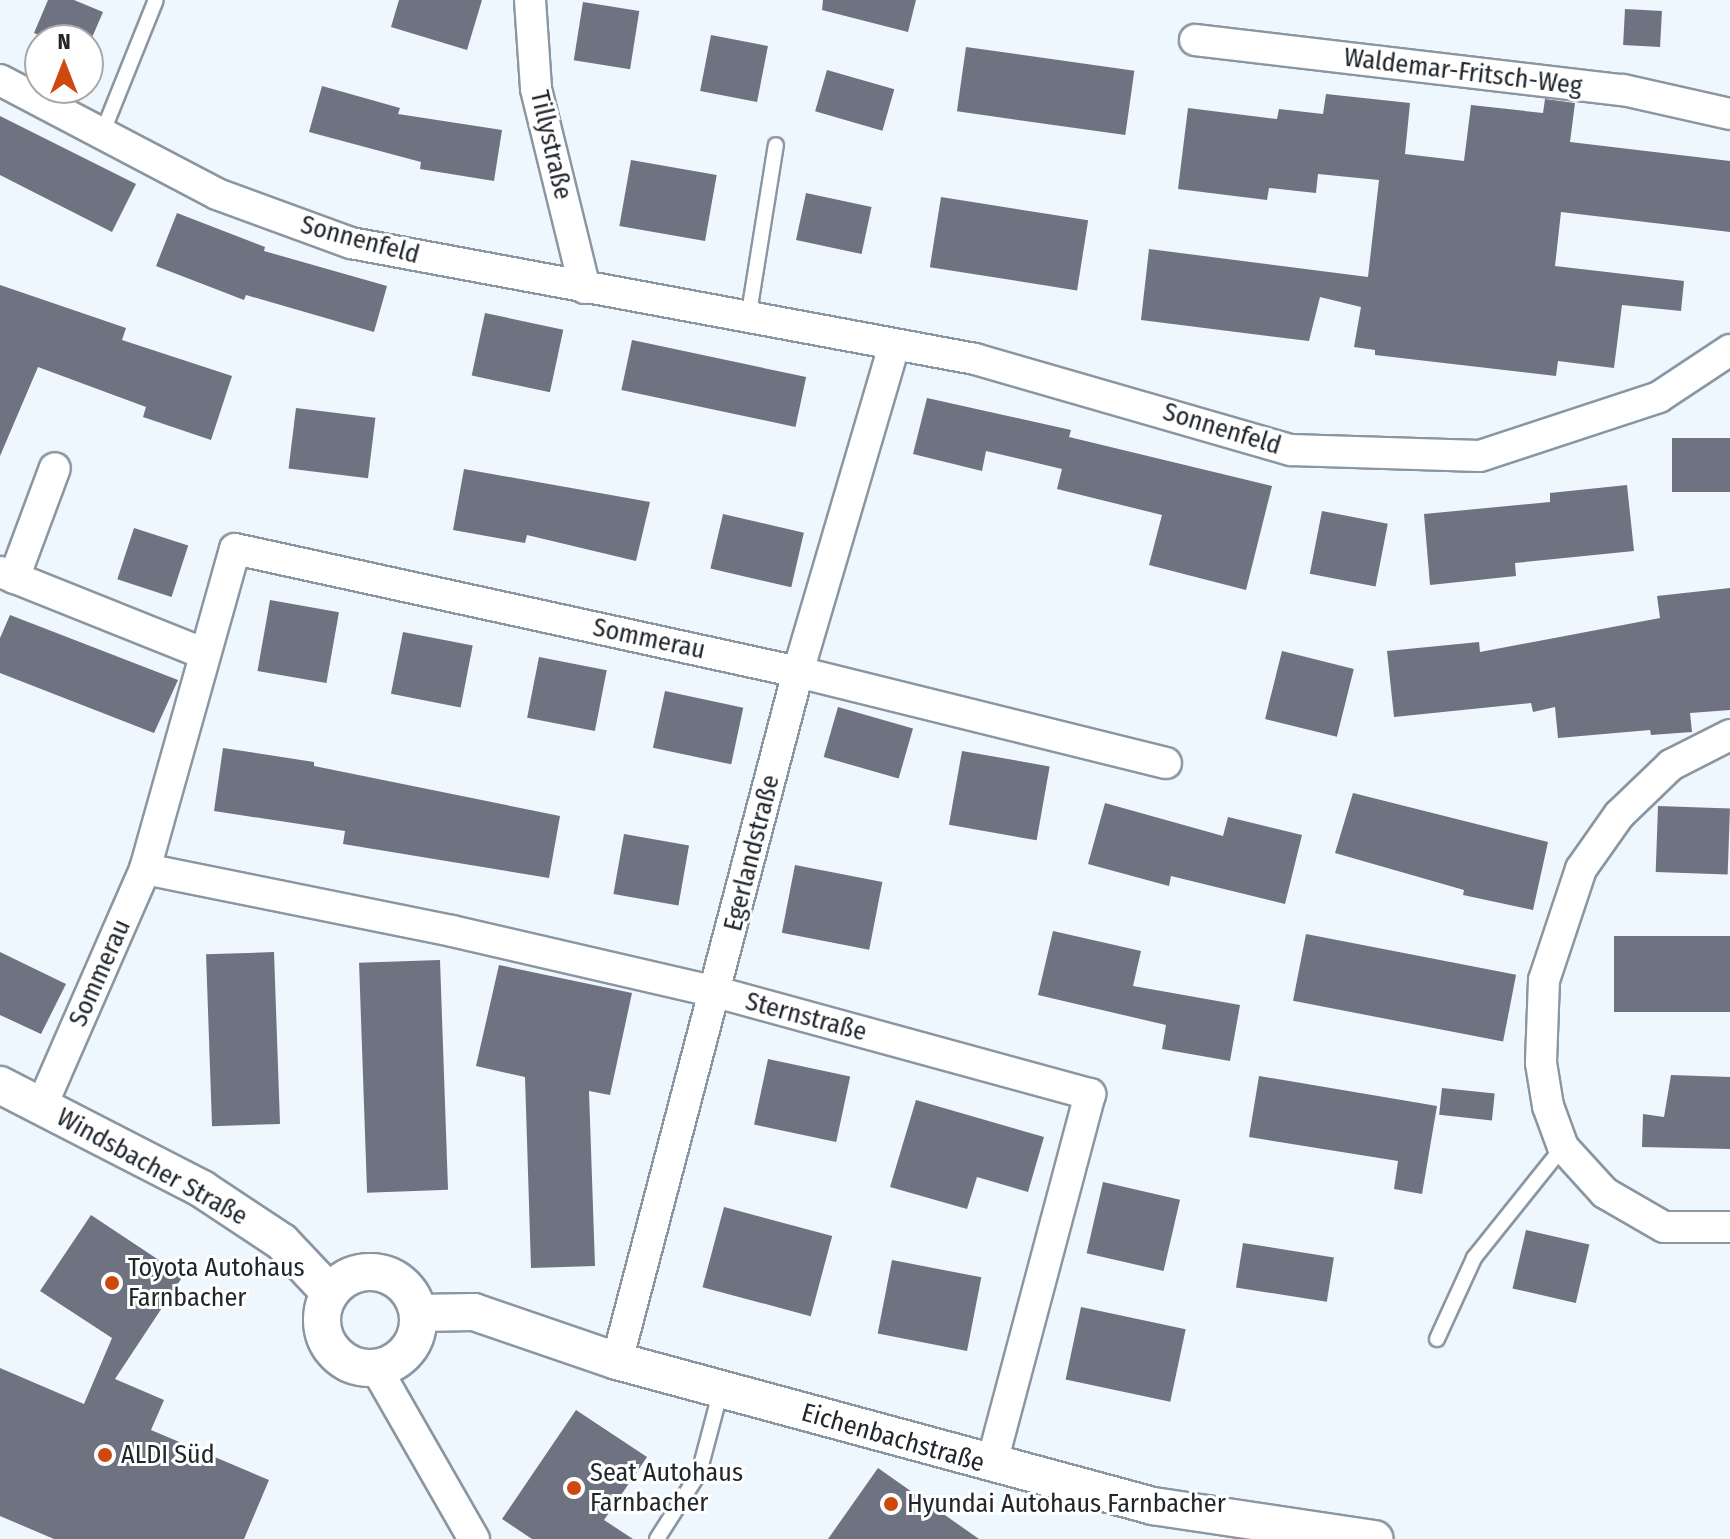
<!DOCTYPE html>
<meta charset="utf-8">
<style>
body{margin:0}
#map{position:relative;width:1730px;height:1539px;overflow:hidden;background:#eef6fe;font-family:"Fira Sans Condensed",sans-serif}
div>[style]{position:absolute}
.building>*{inset:0;background:#6f7280;transform-origin:0 0}
.roads{filter:drop-shadow(2px 0 #8a97a2) drop-shadow(-2px 0 #8a97a2) drop-shadow(0 2px #8a97a2) drop-shadow(0 -2px #8a97a2)}
.service>*{height:14px;margin:-7px;padding:0 7px;transform-origin:7px;border-radius:7px;background:#fff}
.minor>*{height:30px;margin:-15px;padding:0 15px;transform-origin:15px;border-radius:15px;background:#fff}
.tertiary>*{height:36px;margin:-18px;padding:0 18px;transform-origin:18px;border-radius:18px;background:#fff}
.tertiary>.ring{margin:-18px;padding:0;box-sizing:content-box;background:none;border:36px solid #fff;border-radius:50%}
.dots>*{width:22px;height:22px;translate:-50% -50%;box-sizing:border-box;border:4px solid #fff;border-radius:50%}
span{translate:-50% -50%;white-space:nowrap;text-align:center;line-height:1.15;-webkit-text-stroke:6px #fff;paint-order:stroke}
.street-label{font-size:26px;color:#21262b}
.poi-label{font-size:26px;color:#21262b}
.left{translate:0 -50%;text-align:left}
.north{position:absolute;left:24px;top:24px;width:80px;height:80px;box-sizing:border-box;background:#fff;border:2px solid #a6a8aa;border-radius:50%;rotate:0deg;font-size:22px;font-weight:700;line-height:32px;text-align:center;color:#21262b}
.north::after{content:'';display:block;margin:auto;width:28px;height:36px;background:#cf490e;clip-path:polygon(50% 0,100% 100%,50% 72%,0 100%)}
</style>
<div id="map">
<div class="building">
<i style="clip-path:polygon(48px 0,74px 0,103px 12px,91px 40px,50px 40px,34px 33px)"></i>
<i style="clip-path:polygon(399px 0,482px 0,467px 50px,391px 27px)"></i>
<i style="clip-path:polygon(823px 0,916px 0,908px 32px,822px 10px)"></i>
<i style="left:583px;top:2px;width:57px;height:59px;rotate:9deg"></i>
<i style="left:1625px;top:9px;width:37px;height:36px;rotate:3deg"></i>
<i style="left:711px;top:35px;width:58px;height:57px;rotate:11deg"></i>
<i style="left:966px;top:47px;width:170px;height:65px;rotate:8deg"></i>
<i style="left:827px;top:70px;width:70px;height:43px;rotate:16deg"></i>
<i style="clip-path:polygon(322px 86px,400px 108px,398px 114px,502px 130px,494px 181px,420px 169px,421px 162px,309px 132px)"></i>
<i style="clip-path:polygon(1326px 94px,1410px 103px,1405px 154px,1464px 161px,1471px 105px,1543px 113px,1545px 99px,1575px 103px,1570px 142px,1730px 161px,1730px 232px,1561px 212px,1555px 266px,1684px 281px,1681px 311px,1622px 305px,1614px 368px,1558px 361px,1556px 376px,1375px 355px,1375px 350px,1354px 347px,1361px 307px,1320px 297px,1309px 341px,1141px 320px,1149px 249px,1368px 277px,1379px 180px,1318px 174px,1316px 193px,1269px 188px,1267px 200px,1178px 189px,1188px 108px,1277px 119px,1279px 109px,1323px 114px)"></i>
<i style="clip-path:polygon(0 116px,136px 184px,112px 232px,0 175px)"></i>
<i style="left:631px;top:160px;width:87px;height:67px;rotate:10deg"></i>
<i style="left:806px;top:193px;width:67px;height:48px;rotate:12deg"></i>
<i style="left:941px;top:197px;width:149px;height:71px;rotate:9deg"></i>
<i style="clip-path:polygon(177px 213px,265px 247px,264px 251px,387px 286px,374px 332px,246px 295px,244px 300px,156px 266px)"></i>
<i style="clip-path:polygon(0 285px,126px 328px,122px 340px,232px 376px,211px 440px,143px 417px,146px 407px,38px 367px,0 456px)"></i>
<i style="left:485px;top:313px;width:80px;height:64px;rotate:12deg"></i>
<i style="left:632px;top:340px;width:178px;height:51px;rotate:12deg"></i>
<i style="clip-path:polygon(927px 398px,1071px 430px,1069px 437px,1272px 486px,1246px 590px,1149px 565px,1162px 515px,1057px 489px,1062px 469px,986px 451px,982px 471px,913px 454px)"></i>
<i style="left:296px;top:408px;width:80px;height:61px;rotate:7deg"></i>
<i style="left:1730px;top:438px;width:54px;height:58px;rotate:90deg"></i>
<i style="clip-path:polygon(464px 469px,650px 502px,636px 561px,527px 535px,525px 543px,453px 530px)"></i>
<i style="clip-path:polygon(1627px 485px,1634px 551px,1515px 563px,1516px 576px,1430px 585px,1424px 514px,1550px 502px,1550px 493px)"></i>
<i style="left:1322px;top:511px;width:67px;height:64px;rotate:11deg"></i>
<i style="left:723px;top:514px;width:83px;height:56px;rotate:13deg"></i>
<i style="left:134px;top:528px;width:57px;height:54px;rotate:18deg"></i>
<i style="clip-path:polygon(1730px 588px,1730px 710px,1690px 713px,1692px 732px,1651px 735px,1650px 730px,1558px 738px,1555px 707px,1533px 712px,1531px 703px,1394px 717px,1387px 651px,1479px 642px,1480px 652px,1660px 618px,1657px 596px)"></i>
<i style="left:270px;top:600px;width:70px;height:72px;rotate:10deg"></i>
<i style="clip-path:polygon(10px 615px,178px 680px,154px 733px,0 673px,0 638px)"></i>
<i style="left:403px;top:632px;width:71px;height:63px;rotate:11deg"></i>
<i style="left:1282px;top:651px;width:74px;height:70px;rotate:14deg"></i>
<i style="left:539px;top:657px;width:69px;height:62px;rotate:11deg"></i>
<i style="left:665px;top:691px;width:80px;height:58px;rotate:12deg"></i>
<i style="left:838px;top:707px;width:78px;height:52px;rotate:16deg"></i>
<i style="clip-path:polygon(223px 748px,314px 762px,314px 766px,560px 816px,549px 878px,343px 844px,345px 831px,214px 811px)"></i>
<i style="left:962px;top:751px;width:89px;height:75px;rotate:10deg"></i>
<i style="clip-path:polygon(1353px 793px,1548px 842px,1533px 910px,1463px 895px,1464px 890px,1335px 853px)"></i>
<i style="clip-path:polygon(1105px 803px,1223px 836px,1228px 817px,1302px 835px,1285px 904px,1171px 876px,1169px 886px,1088px 864px)"></i>
<i style="left:1658px;top:806px;width:72px;height:66px;rotate:2deg"></i>
<i style="left:624px;top:834px;width:66px;height:61px;rotate:10deg"></i>
<i style="left:795px;top:865px;width:89px;height:69px;rotate:11deg"></i>
<i style="clip-path:polygon(1053px 931px,1141px 951px,1133px 986px,1240px 1005px,1230px 1061px,1162px 1049px,1166px 1025px,1038px 995px)"></i>
<i style="left:1306px;top:934px;width:214px;height:68px;rotate:11deg"></i>
<i style="left:1614px;top:936px;width:116px;height:76px"></i>
<i style="clip-path:polygon(0 952px,66px 984px,41px 1034px,0 1015px)"></i>
<i style="left:274px;top:952px;width:172px;height:68px;rotate:88deg"></i>
<i style="left:440px;top:960px;width:230px;height:81px;rotate:88deg"></i>
<i style="clip-path:polygon(499px 965px,632px 993px,610px 1095px,589px 1091px,595px 1266px,531px 1268px,525px 1077px,476px 1066px)"></i>
<i style="left:768px;top:1059px;width:84px;height:67px;rotate:12deg"></i>
<i style="clip-path:polygon(1671px 1075px,1730px 1077px,1730px 1149px,1642px 1147px,1643px 1114px,1664px 1117px)"></i>
<i style="clip-path:polygon(1259px 1076px,1437px 1106px,1422px 1194px,1394px 1189px,1398px 1161px,1249px 1137px)"></i>
<i style="left:1442px;top:1088px;width:53px;height:27px;rotate:6deg"></i>
<i style="clip-path:polygon(916px 1100px,1044px 1137px,1028px 1192px,977px 1177px,967px 1209px,890px 1187px)"></i>
<i style="left:1103px;top:1182px;width:79px;height:73px;rotate:13deg"></i>
<i style="left:724px;top:1207px;width:112px;height:83px;rotate:15deg"></i>
<i style="clip-path:polygon(91px 1215px,183px 1276px,115px 1379px,164px 1400px,151px 1430px,269px 1480px,244px 1539px,54px 1539px,0 1516px,0 1368px,84px 1404px,112px 1338px,40px 1291px)"></i>
<i style="left:1526px;top:1230px;width:65px;height:60px;rotate:13deg"></i>
<i style="left:1243px;top:1243px;width:92px;height:45px;rotate:9deg"></i>
<i style="left:892px;top:1260px;width:91px;height:75px;rotate:11deg"></i>
<i style="left:1081px;top:1307px;width:107px;height:74px;rotate:12deg"></i>
<i style="clip-path:polygon(576px 1410px,647px 1457px,604px 1520px,633px 1539px,532px 1539px,502px 1519px)"></i>
<i style="clip-path:polygon(878px 1468px,979px 1539px,828px 1539px)"></i>
</div>
<div class="roads">
<div class="service">
<i style="left:102px;top:134px;width:144px;rotate:-68.1deg"></i>
<i style="left:748px;top:319px;width:176px;rotate:-80.9deg"></i>
<i style="left:1437px;top:1339px;width:89px;rotate:-65.4deg"></i>
<i style="left:1474px;top:1258px;width:142px;rotate:-51.3deg"></i>
<i style="left:657px;top:1539px;width:78px;rotate:-57.5deg"></i>
<i style="left:699px;top:1473px;width:86px;rotate:-75.2deg"></i>
</div>
<div class="minor">
<i style="left:530px;top:0;width:89px;rotate:86.1deg"></i>
<i style="left:536px;top:89px;width:205px;rotate:76.2deg"></i>
<i style="left:1195px;top:40px;width:431px;rotate:6.7deg"></i>
<i style="left:1623px;top:90px;width:110px;rotate:12.6deg"></i>
<i style="left:0;top:80px;width:245px;rotate:27.7deg"></i>
<i style="left:217px;top:194px;width:143px;rotate:20.1deg"></i>
<i style="left:351px;top:243px;width:635px;rotate:10.53deg"></i>
<i style="left:975px;top:359px;width:329px;rotate:16.1deg"></i>
<i style="left:1291px;top:450px;width:189px;rotate:1.8deg"></i>
<i style="left:1480px;top:456px;width:188px;rotate:-18.2deg"></i>
<i style="left:1659px;top:397px;width:85px;rotate:-33.5deg"></i>
<i style="left:0;top:572px;width:219px;rotate:21.8deg"></i>
<i style="left:14px;top:578px;width:117px;rotate:-69.6deg"></i>
<i style="left:1730px;top:735px;width:66px;rotate:153deg"></i>
<i style="left:1671px;top:765px;width:72px;rotate:136.1deg"></i>
<i style="left:1619px;top:815px;width:66px;rotate:125.1deg"></i>
<i style="left:1581px;top:869px;width:117px;rotate:108.4deg"></i>
<i style="left:1544px;top:980px;width:83px;rotate:92.1deg"></i>
<i style="left:1541px;top:1063px;width:44px;rotate:80.8deg"></i>
<i style="left:1548px;top:1106px;width:44px;rotate:69.9deg"></i>
<i style="left:1563px;top:1147px;width:62px;rotate:47.6deg"></i>
<i style="left:1605px;top:1193px;width:68px;rotate:30deg"></i>
<i style="left:1664px;top:1227px;width:66px"></i>
<i style="left:145px;top:869px;width:313px;rotate:11.4deg"></i>
<i style="left:452px;top:931px;width:271px;rotate:13deg"></i>
<i style="left:716px;top:992px;width:388px;rotate:15.3deg"></i>
<i style="left:1090px;top:1094px;width:384px;rotate:104.9deg"></i>
<i style="left:42px;top:1105px;width:257px;rotate:-66.4deg"></i>
<i style="left:145px;top:869px;width:332px;rotate:-74.3deg"></i>
<i style="left:235px;top:549px;width:576px;rotate:12.32deg"></i>
<i style="left:798px;top:672px;width:379px;rotate:13.9deg"></i>
<i style="left:617px;top:1361px;width:712px;rotate:-75.28deg"></i>
<i style="left:798px;top:672px;width:340px;rotate:-73.6deg"></i>
<i style="left:376px;top:1368px;width:197px;rotate:60.2deg"></i>
</div>
<div class="tertiary">
<i style="left:0;top:1085px;width:227px;rotate:27.2deg"></i>
<i style="left:202px;top:1189px;width:96px;rotate:33.5deg"></i>
<i style="left:282px;top:1242px;width:70px;rotate:46.7deg"></i>
<i class="ring" style="left:322px;top:1272px;width:60px;height:60px"></i>
<i style="left:418px;top:1313px;width:56px;rotate:-1deg"></i>
<i style="left:474px;top:1312px;width:151px;rotate:18.9deg"></i>
<i style="left:617px;top:1361px;width:555px;rotate:15.14deg"></i>
<i style="left:1153px;top:1506px;width:224px;rotate:8.5deg"></i>
</div>
</div>
<div class="dots">
<i style="left:112px;top:1283px;background:#cf490e"></i>
<i style="left:105px;top:1455px;background:#cf490e"></i>
<i style="left:574px;top:1488px;background:#cf490e"></i>
<i style="left:891px;top:1504px;background:#cf490e"></i>
</div>
<div class="street-label">
<span style="left:1463px;top:72px;rotate:7deg">Waldemar-Fritsch-Weg</span>
<span style="left:551px;top:145px;rotate:77deg">Tillystraße</span>
<span style="left:360px;top:240px;rotate:15deg">Sonnenfeld</span>
<span style="left:1222px;top:429px;rotate:17deg">Sonnenfeld</span>
<span style="left:649px;top:639px;rotate:12deg">Sommerau</span>
<span style="left:752px;top:853px;rotate:-76deg">Egerlandstraße</span>
<span style="left:100px;top:973px;rotate:-66deg">Sommerau</span>
<span style="left:806px;top:1017px;rotate:15deg">Sternstraße</span>
<span style="left:152px;top:1167px;rotate:29deg">Windsbacher Straße</span>
<span style="left:893px;top:1438px;rotate:16deg">Eichenbachstraße</span>
</div>
<div class="poi-label">
<span class="left" style="left:128px;top:1283px">Toyota Autohaus<br>Farnbacher</span>
<span class="left" style="left:121px;top:1455px">ALDI Süd</span>
<span class="left" style="left:590px;top:1488px">Seat Autohaus<br>Farnbacher</span>
<span class="left" style="left:907px;top:1504px">Hyundai Autohaus Farnbacher</span>
</div>
<div class="north">N</div>
</div>
